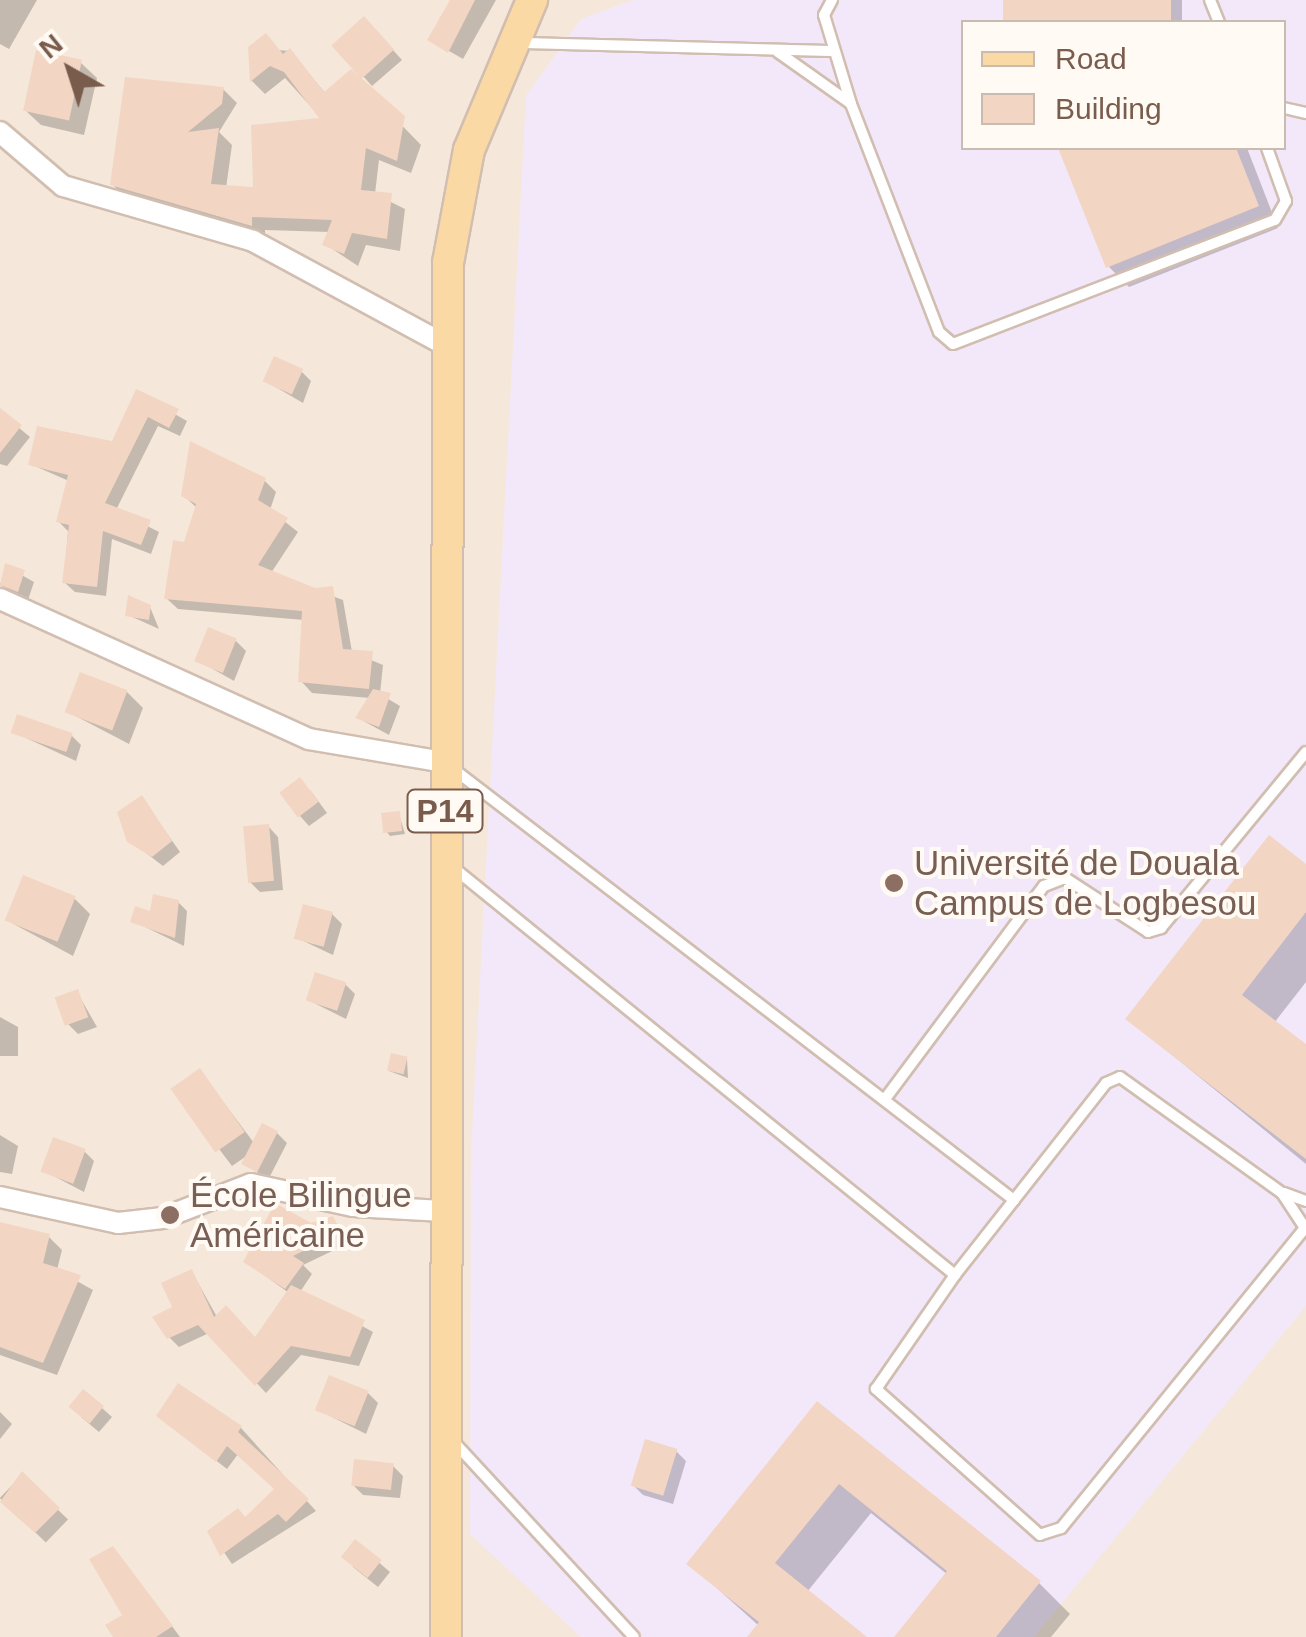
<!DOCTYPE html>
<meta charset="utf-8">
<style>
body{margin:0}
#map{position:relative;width:1306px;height:1637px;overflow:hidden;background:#fdf6ec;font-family:Arial,sans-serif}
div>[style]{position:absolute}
.residential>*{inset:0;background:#f5e8da}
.education>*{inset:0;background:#f3e8fa}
.shadow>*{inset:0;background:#0003;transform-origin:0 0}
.building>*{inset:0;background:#f3d5c3;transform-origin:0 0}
.roads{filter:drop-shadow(2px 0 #d1beb0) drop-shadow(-2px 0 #d1beb0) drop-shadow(0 2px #d1beb0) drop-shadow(0 -2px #d1beb0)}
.service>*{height:10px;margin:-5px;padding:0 5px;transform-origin:5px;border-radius:5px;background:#fff}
.minor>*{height:20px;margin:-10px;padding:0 10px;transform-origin:10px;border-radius:10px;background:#fff}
.primary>*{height:30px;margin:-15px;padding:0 15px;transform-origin:15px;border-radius:15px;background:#fbd9a5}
.dots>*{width:28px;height:28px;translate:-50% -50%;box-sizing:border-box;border:5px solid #fffaf3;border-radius:50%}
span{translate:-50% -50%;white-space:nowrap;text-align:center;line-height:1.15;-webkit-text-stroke:8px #fffaf3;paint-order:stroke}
.shield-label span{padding:2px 8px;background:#fffaf3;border:2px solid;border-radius:8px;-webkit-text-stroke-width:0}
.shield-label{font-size:32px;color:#7a5c4d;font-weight:700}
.education-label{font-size:35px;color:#785e54}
.left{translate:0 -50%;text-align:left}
.legend{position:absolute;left:961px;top:20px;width:325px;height:130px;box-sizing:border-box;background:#fffaf3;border:2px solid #cabbb1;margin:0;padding:12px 18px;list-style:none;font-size:30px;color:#7a5c4d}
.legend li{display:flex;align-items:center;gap:20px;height:50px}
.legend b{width:50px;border:2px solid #cabbb1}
.north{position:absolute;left:20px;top:20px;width:100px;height:100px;-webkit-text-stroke:8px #fffaf3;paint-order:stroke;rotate:321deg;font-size:28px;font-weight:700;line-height:40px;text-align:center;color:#7a5c4d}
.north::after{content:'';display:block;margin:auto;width:35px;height:45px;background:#7a5c4d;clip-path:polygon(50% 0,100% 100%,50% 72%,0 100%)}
</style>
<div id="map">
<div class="residential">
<i style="clip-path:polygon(evenodd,0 0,1306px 0,1306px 1637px,0 1637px,0 0,964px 22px,1284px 22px,1284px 148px,964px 148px,964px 22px)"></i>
</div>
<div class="education">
<i style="clip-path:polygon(evenodd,633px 0,1306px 0,1306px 1306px,1034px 1637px,581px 1637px,470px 1534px,471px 1153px,526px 96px,581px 19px,633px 0,964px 22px,1284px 22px,1284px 148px,964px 148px,964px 22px)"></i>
</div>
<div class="shadow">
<i style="clip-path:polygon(0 0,37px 0,9px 49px,0 44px)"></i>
<i style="clip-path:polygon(455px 0,496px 0,463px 59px,430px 40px)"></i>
<i style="left:1006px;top:0;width:176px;height:24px"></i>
<i style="clip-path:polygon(374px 29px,402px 60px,372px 86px,363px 76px)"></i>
<i style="clip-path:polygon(251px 48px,290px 51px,326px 94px,351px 73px,421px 145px,411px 173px,379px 160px,375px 194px,405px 209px,400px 251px,366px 245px,358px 266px,325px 244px,330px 232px,265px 230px,265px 239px,127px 199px,113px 185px,223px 89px,237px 103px,219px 132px,232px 145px,226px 188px,255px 190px,323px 120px,285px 78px,265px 94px,252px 81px)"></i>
<i style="clip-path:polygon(81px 63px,97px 78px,84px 135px,41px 125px,25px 110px)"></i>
<i style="clip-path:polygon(1061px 148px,1247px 148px,1278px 228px,1129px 287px,1108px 266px)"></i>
<i style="clip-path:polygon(301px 371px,311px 381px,303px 403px,267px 382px)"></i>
<i style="clip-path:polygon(138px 393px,187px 421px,180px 436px,158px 426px,116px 510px,159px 532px,151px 554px,112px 539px,106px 596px,75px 592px,64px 582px,68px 531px,58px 521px,69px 481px,30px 464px,114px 444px)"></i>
<i style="clip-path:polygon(0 412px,30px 437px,7px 466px,0 464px)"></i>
<i style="clip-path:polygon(264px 480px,276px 492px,270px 510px,298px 532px,271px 573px,343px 600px,352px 652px,383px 665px,380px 694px,400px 706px,389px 735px,358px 718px,370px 698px,312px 693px,301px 681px,304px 620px,178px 609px,166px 598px,197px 508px,183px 495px)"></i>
<i style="clip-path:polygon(6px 566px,34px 582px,28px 600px,0 585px)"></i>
<i style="clip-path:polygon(150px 607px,159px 629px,128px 615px)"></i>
<i style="clip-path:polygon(236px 641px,246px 651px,234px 681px,197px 660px)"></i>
<i style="clip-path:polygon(127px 692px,143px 708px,129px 744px,68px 712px)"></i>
<i style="clip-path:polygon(13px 732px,71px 735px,81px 745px,76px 761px)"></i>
<i style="clip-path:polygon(310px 790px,327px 813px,309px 826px,300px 816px)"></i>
<i style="clip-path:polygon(142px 798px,180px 852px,163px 866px,129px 840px)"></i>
<i style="clip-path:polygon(399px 814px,405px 834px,390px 836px,386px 831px)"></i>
<i style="clip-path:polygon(268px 826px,278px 837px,283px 890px,260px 892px,250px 882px)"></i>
<i style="clip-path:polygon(1306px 867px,1306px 982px,1274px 1023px,1306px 1048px,1306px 1164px,1128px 1019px)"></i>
<i style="clip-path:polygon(75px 899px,90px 914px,73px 956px,8px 921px)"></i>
<i style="clip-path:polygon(178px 902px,187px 911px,184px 946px,133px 921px)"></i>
<i style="clip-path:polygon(332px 914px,342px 924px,333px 955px,297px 938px)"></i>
<i style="clip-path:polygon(345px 984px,355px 994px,346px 1019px,310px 1001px)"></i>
<i style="clip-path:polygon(77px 992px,97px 1027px,78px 1034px,68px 1024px)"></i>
<i style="clip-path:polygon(0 1017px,18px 1027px,18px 1056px,0 1056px)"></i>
<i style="clip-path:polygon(407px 1059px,408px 1078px,389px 1071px)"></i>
<i style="clip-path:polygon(200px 1071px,254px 1143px,277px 1133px,287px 1143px,268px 1180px,244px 1163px,248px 1155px,232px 1166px,174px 1090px)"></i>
<i style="clip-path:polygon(0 1135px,18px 1146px,12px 1174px,0 1172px)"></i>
<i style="clip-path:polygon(84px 1151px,94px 1161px,84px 1192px,44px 1171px)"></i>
<i style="clip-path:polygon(332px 1219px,349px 1243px,303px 1265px,312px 1274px,300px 1292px,373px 1332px,359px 1366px,301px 1355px,266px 1393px,209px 1333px,179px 1347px,169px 1337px,192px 1272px,217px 1317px,255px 1340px,289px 1293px,246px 1262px)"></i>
<i style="clip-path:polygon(0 1225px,49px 1237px,62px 1250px,57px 1270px,93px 1290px,57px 1375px,0 1355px)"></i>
<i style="clip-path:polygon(368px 1393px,378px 1403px,366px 1434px,318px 1410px)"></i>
<i style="clip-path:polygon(818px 1405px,1039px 1583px,1070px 1614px,1051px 1637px,897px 1637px,948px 1575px,871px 1513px,807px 1592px,863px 1637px,750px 1637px,759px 1626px,689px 1563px)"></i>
<i style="clip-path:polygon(102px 1408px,112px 1417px,99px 1432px,81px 1417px)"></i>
<i style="clip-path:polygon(0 1412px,12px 1424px,0 1439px)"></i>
<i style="clip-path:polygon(159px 1416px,241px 1428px,316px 1511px,232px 1564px,210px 1532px,246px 1520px,277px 1489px,238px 1454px,227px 1469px)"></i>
<i style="clip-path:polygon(676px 1451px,686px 1461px,673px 1504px,643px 1495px,633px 1485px)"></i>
<i style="clip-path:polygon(393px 1466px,403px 1476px,400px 1498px,363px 1495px,353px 1485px)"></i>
<i style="left:22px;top:1475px;width:64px;height:32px;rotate:44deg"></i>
<i style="clip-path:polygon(355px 1542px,390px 1572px,378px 1587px,353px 1567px)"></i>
<i style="clip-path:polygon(123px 1560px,180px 1637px,116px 1637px,126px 1615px)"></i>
</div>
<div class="building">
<i style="clip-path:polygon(450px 0,475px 0,448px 53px,427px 40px)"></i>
<i style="left:1003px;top:0;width:168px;height:24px"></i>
<i style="left:364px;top:16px;width:45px;height:44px;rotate:48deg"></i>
<i style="clip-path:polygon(266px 33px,283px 54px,290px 48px,324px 92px,351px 69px,405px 116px,397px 161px,366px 148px,361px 190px,392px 193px,387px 239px,352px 233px,344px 254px,322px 245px,332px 220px,252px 217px,252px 226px,110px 185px,125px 77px,224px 87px,222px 104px,188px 132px,219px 128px,211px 184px,253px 187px,251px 125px,319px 118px,284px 72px,270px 66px,250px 82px,248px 47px)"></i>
<i style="left:36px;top:50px;width:47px;height:62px;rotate:12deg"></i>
<i style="clip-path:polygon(1058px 148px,1236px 148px,1259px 206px,1106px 268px)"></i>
<i style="left:274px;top:356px;width:32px;height:28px;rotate:24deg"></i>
<i style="clip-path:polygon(136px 389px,179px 409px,169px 428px,148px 417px,105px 503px,151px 520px,141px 545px,103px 531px,97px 587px,62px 583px,69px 525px,56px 522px,68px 475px,28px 465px,37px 426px,112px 441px)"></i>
<i style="clip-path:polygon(0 408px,22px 425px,0 453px)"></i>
<i style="clip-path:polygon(190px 441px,266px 478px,258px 500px,288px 518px,258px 565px,315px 588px,333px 586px,343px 649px,373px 651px,369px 689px,298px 682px,302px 611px,164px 599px,173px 540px,184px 542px,196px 504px,181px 496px)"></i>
<i style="clip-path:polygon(5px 563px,25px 570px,18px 592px,0 585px)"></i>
<i style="clip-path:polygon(128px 595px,151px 605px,149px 620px,125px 616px)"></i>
<i style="left:208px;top:627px;width:31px;height:37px;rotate:22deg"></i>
<i style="left:80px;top:672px;width:51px;height:43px;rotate:21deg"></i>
<i style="clip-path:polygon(373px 689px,391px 693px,379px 727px,355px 718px)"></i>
<i style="left:17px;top:714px;width:59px;height:20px;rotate:19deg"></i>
<i style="left:300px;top:777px;width:31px;height:26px;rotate:53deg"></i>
<i style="clip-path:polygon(142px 795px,172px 841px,152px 857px,127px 842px,117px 812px)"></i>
<i style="left:400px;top:811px;width:20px;height:19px;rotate:84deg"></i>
<i style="left:269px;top:824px;width:57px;height:26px;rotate:85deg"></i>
<i style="clip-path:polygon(1269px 835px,1306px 864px,1306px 912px,1242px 995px,1306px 1044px,1306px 1159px,1125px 1019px)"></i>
<i style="left:23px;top:875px;width:57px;height:49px;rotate:22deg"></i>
<i style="clip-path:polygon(153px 894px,179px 900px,175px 938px,130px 922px,135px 906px,150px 911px)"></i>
<i style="left:303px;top:904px;width:31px;height:36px;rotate:15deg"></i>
<i style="left:315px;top:972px;width:33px;height:30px;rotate:18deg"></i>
<i style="left:78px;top:989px;width:30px;height:25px;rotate:70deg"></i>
<i style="left:391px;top:1053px;width:17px;height:18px;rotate:13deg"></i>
<i style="left:200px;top:1068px;width:78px;height:36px;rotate:55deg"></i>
<i style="left:262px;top:1123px;width:18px;height:46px;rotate:27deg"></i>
<i style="left:53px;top:1137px;width:35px;height:37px;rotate:20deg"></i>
<i style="clip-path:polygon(275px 1203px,311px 1223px,333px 1216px,341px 1232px,293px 1256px,304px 1263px,285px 1289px,243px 1262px)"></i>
<i style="clip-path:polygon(0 1222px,50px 1234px,43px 1263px,81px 1275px,43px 1363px,0 1347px)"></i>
<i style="clip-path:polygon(192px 1269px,214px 1317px,226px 1305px,255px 1337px,291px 1285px,365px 1320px,350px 1357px,291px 1346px,255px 1386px,198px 1325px,167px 1339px,152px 1317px,172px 1307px,161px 1283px)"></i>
<i style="left:329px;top:1375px;width:43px;height:38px;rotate:22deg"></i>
<i style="clip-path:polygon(178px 1383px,242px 1426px,238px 1432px,309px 1499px,286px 1522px,278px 1514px,220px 1556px,207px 1531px,238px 1508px,245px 1517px,274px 1489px,227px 1446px,216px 1462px,156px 1416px)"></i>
<i style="left:83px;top:1389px;width:27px;height:23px;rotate:39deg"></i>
<i style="clip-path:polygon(817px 1401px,1041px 1581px,996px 1637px,894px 1637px,947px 1571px,839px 1484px,775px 1563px,867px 1637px,747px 1637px,759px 1622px,686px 1564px)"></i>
<i style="left:645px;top:1439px;width:34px;height:49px;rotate:17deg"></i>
<i style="left:354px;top:1459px;width:40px;height:27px;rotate:6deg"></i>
<i style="clip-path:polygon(22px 1471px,60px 1508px,35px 1533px,0 1502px)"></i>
<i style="left:355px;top:1539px;width:34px;height:23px;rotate:38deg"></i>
<i style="clip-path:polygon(113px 1546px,173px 1626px,156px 1637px,113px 1637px,105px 1625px,122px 1615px,89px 1559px)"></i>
</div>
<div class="roads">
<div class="service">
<i style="left:832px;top:0;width:17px;rotate:118deg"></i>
<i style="left:824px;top:15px;width:93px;rotate:73.1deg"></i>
<i style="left:851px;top:104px;width:244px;rotate:68.9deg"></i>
<i style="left:939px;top:332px;width:18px;rotate:41deg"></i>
<i style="left:953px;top:344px;width:345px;rotate:-21.1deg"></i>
<i style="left:1275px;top:220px;width:22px;rotate:-60deg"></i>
<i style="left:1286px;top:201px;width:56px;rotate:-109.7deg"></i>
<i style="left:1210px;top:0;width:24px;rotate:68deg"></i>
<i style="left:520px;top:43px;width:314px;rotate:1.5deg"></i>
<i style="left:778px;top:52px;width:88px;rotate:35.3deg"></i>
<i style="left:1284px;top:108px;width:23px;rotate:13deg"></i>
<i style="left:452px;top:768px;width:709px;rotate:37.55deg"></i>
<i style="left:455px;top:869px;width:644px;rotate:39.08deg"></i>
<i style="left:1120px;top:1077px;width:199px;rotate:35.6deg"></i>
<i style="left:1282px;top:1193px;width:42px;rotate:56.7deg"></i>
<i style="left:1305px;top:1228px;width:387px;rotate:129.1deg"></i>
<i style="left:1061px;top:1528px;width:22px;rotate:162deg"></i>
<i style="left:1040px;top:1535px;width:220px;rotate:-138.3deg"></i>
<i style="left:876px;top:1389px;width:139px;rotate:-55.3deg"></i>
<i style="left:955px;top:1275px;width:244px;rotate:-51.8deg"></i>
<i style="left:1106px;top:1083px;width:15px;rotate:-23deg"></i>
<i style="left:885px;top:1099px;width:266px;rotate:-53.3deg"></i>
<i style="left:1044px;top:886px;width:22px;rotate:-21deg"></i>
<i style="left:1065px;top:878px;width:99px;rotate:33deg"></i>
<i style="left:1148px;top:932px;width:14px;rotate:-17deg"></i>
<i style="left:1161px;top:928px;width:228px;rotate:-50.5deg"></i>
<i style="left:1284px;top:1193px;width:23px;rotate:20deg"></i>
<i style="left:454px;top:1442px;width:265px;rotate:47.3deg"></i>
</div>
<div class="minor">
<i style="left:0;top:132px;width:83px;rotate:40.6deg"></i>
<i style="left:63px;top:186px;width:198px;rotate:16.1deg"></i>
<i style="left:253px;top:241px;width:221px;rotate:28.4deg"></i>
<i style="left:0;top:599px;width:339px;rotate:24.4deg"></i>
<i style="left:309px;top:739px;width:137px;rotate:9.7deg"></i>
<i style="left:0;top:1197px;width:121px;rotate:12.4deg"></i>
<i style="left:118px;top:1223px;width:45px;rotate:-6.3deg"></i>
<i style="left:163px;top:1218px;width:94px;rotate:-21.1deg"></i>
<i style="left:251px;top:1184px;width:104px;rotate:12.2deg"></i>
<i style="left:353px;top:1206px;width:90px;rotate:3.2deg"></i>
</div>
<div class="primary">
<i style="left:446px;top:1637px;width:1374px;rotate:-89.92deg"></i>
<i style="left:448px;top:263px;width:115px;rotate:-79.5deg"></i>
<i style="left:469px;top:150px;width:163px;rotate:-67.2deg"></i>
</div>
</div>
<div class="dots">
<i style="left:894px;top:883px;background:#8d6e63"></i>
<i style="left:170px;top:1215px;background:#8d6e63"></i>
</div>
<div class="shield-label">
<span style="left:445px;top:811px">P14</span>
</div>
<div class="education-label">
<span class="left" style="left:914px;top:883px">Université de Douala<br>Campus de Logbesou</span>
<span class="left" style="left:190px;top:1215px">École Bilingue<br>Américaine</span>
</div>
<ul class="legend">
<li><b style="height:12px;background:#fbd9a5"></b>Road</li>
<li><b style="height:28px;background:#f3d5c3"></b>Building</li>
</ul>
<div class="north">N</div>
</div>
